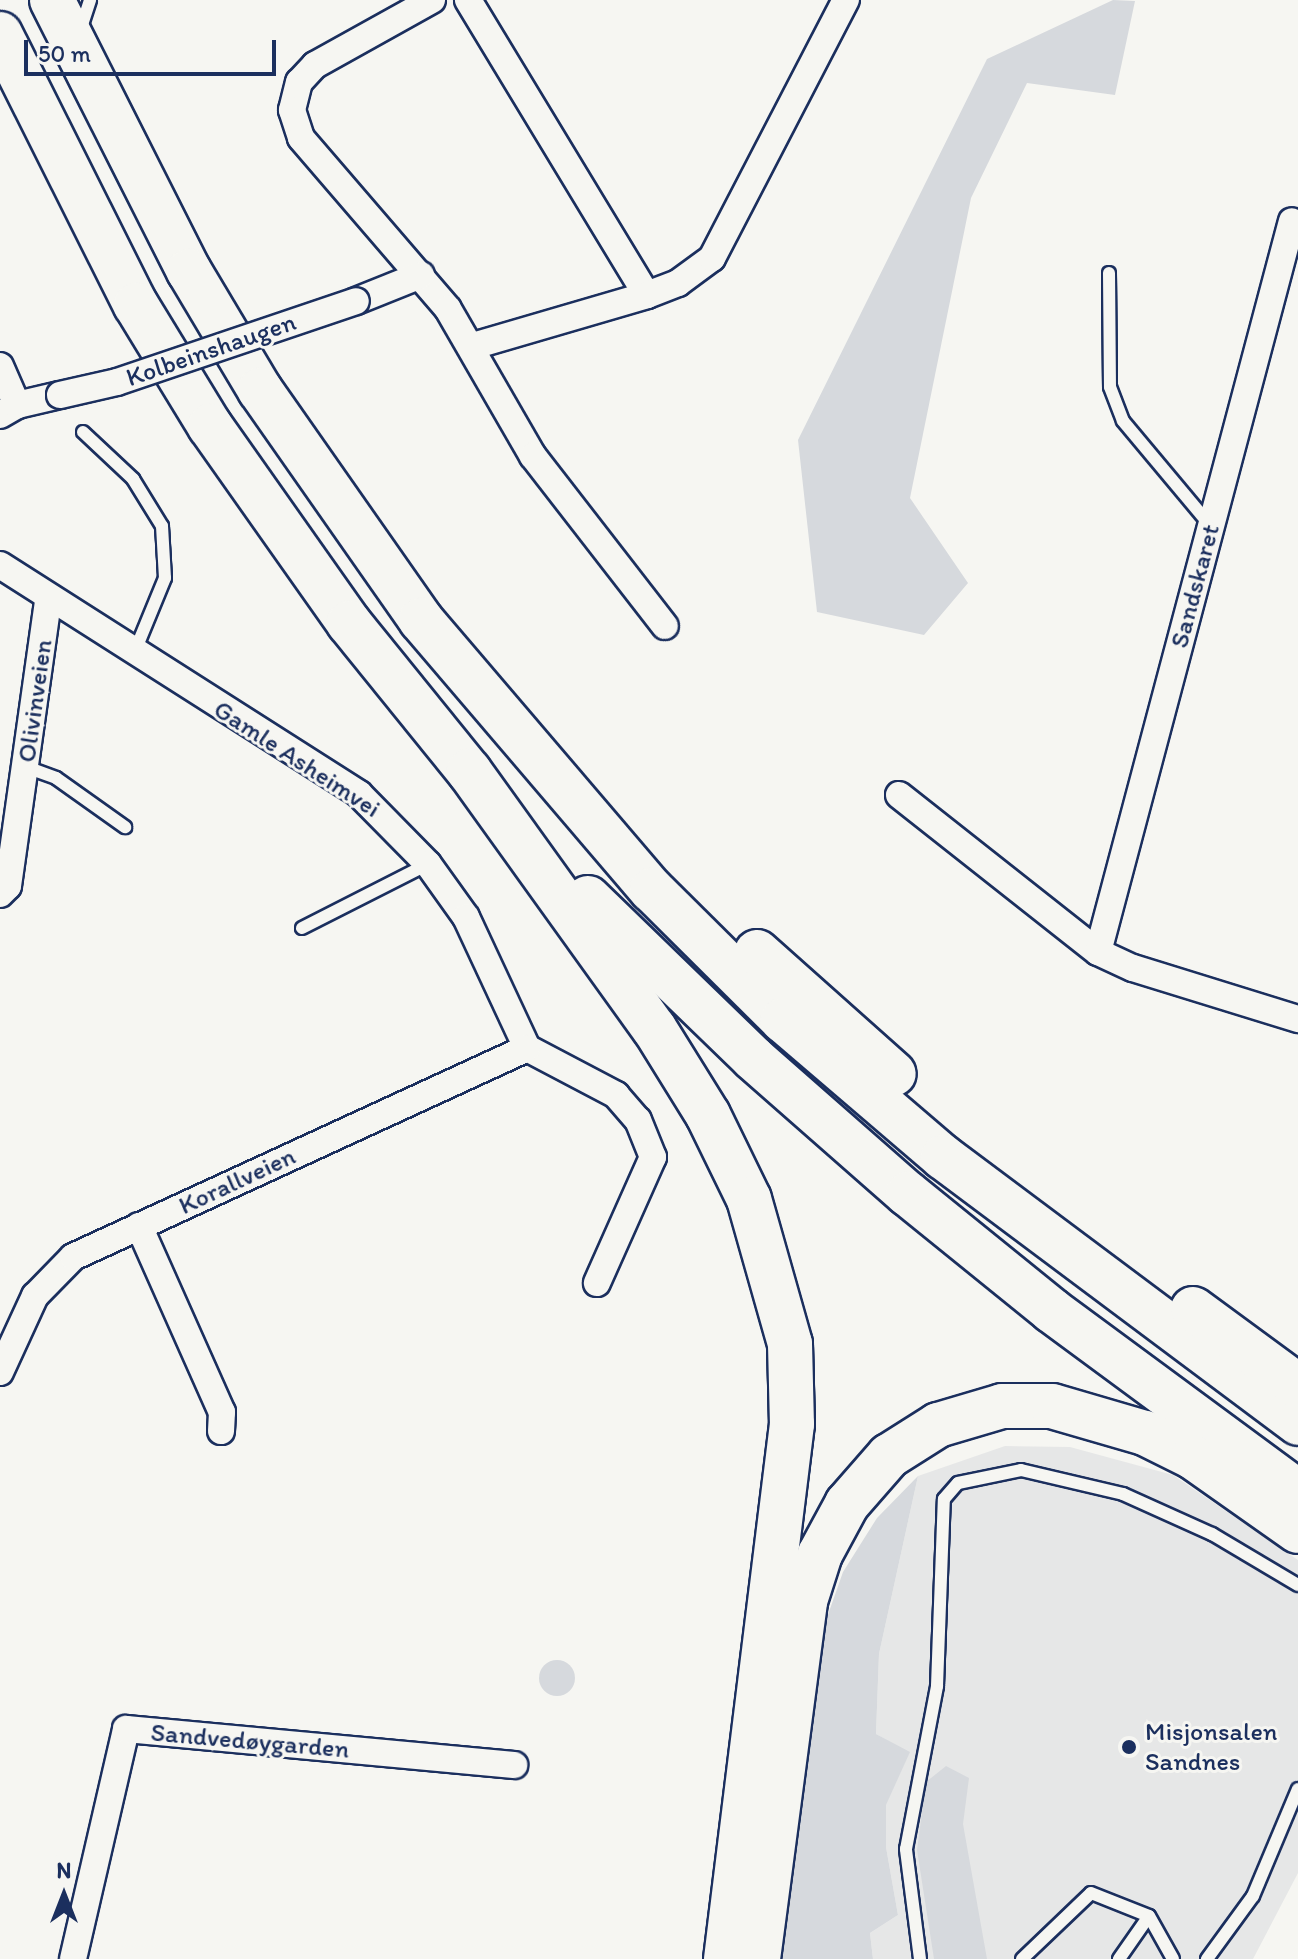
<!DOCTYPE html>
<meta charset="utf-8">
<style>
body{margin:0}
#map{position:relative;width:1298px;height:1959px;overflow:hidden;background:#f6f6f2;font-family:Itim,sans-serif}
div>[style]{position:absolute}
.built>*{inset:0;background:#e6e7e7}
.green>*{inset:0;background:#d6d9dd}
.round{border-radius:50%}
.roads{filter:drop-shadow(2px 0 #1b2f5e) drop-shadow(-2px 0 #1b2f5e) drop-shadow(0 2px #1b2f5e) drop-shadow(0 -2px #1b2f5e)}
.lane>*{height:12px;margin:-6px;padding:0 6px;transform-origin:6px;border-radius:6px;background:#f6f6f2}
.street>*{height:26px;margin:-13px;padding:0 13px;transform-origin:13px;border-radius:13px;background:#f6f6f2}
.highway>*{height:44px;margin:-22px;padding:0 22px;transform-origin:22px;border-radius:22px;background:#f6f6f2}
.bridges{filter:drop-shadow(2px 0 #1b2f5e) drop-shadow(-2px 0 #1b2f5e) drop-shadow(0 2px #1b2f5e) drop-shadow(0 -2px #1b2f5e)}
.street-bridge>*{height:26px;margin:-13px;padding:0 13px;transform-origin:13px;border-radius:13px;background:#f6f6f2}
.dots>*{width:22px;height:22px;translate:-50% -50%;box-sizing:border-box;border:4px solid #f6f6f2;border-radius:50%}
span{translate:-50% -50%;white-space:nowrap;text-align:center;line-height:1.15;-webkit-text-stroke:6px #f6f6f2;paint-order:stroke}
.street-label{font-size:26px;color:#1b2f5e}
.poi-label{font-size:26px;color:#1b2f5e}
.left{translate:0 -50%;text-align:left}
.north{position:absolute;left:24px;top:1855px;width:80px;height:80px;-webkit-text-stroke:6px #f6f6f2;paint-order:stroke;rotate:0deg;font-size:22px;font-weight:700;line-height:32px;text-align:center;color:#1b2f5e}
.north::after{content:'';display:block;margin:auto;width:28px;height:36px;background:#1b2f5e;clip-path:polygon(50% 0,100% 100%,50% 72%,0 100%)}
.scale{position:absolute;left:24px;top:40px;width:252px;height:36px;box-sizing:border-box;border:4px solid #1b2f5e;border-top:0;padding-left:10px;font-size:24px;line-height:28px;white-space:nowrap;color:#1b2f5e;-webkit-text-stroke:6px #f6f6f2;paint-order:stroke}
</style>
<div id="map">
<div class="built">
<i style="clip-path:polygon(1005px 1446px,1070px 1447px,1173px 1475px,1298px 1560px,1298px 1873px,1253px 1959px,873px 1959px,870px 1933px,898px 1915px,886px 1847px,886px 1804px,909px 1753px,876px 1734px,879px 1654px,918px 1476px)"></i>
</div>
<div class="green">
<i style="clip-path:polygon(1113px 0,1135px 1px,1115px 95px,1027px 83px,971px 198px,910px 498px,968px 583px,924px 635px,817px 612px,798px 440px,987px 59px)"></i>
<i style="clip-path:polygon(918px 1476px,879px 1654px,876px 1734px,910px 1752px,886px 1805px,886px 1847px,898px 1915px,870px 1933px,873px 1959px,781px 1959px,806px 1719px,824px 1626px,843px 1572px,877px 1518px)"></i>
<i class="round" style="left:539px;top:1660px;width:36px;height:36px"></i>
<i style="clip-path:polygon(946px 1766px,969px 1778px,963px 1824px,987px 1959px,934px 1959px,917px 1850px,926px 1782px)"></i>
</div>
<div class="roads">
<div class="lane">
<i style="left:80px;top:31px;width:33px;rotate:-72deg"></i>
<i style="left:1109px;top:273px;width:114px;rotate:89.5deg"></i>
<i style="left:1110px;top:387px;width:36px;rotate:69deg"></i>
<i style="left:1123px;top:421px;width:134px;rotate:50.1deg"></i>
<i style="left:83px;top:432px;width:69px;rotate:43.2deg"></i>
<i style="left:133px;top:479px;width:55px;rotate:58.3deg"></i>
<i style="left:162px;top:526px;width:52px;rotate:86.7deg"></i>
<i style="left:165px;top:578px;width:79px;rotate:112.3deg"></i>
<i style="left:26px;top:767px;width:32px;rotate:20deg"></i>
<i style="left:56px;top:778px;width:85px;rotate:35.4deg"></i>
<i style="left:302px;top:928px;width:141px;rotate:-26.9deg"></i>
<i style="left:920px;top:1959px;width:111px;rotate:-97.3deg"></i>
<i style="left:906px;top:1849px;width:166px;rotate:-79.2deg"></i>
<i style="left:937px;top:1686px;width:187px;rotate:-87.9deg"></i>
<i style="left:944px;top:1499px;width:21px;rotate:-49deg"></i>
<i style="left:958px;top:1483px;width:64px;rotate:-11.7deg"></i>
<i style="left:1021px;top:1470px;width:105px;rotate:13.2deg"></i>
<i style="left:1123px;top:1494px;width:98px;rotate:24.2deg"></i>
<i style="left:1212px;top:1534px;width:100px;rotate:30.7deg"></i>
<i style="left:1022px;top:1959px;width:95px;rotate:-43.7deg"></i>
<i style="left:1091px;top:1893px;width:62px;rotate:21.6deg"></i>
<i style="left:1149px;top:1916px;width:49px;rotate:60.8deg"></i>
<i style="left:1119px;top:1959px;width:52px;rotate:-55.1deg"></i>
<i style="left:1207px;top:1959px;width:78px;rotate:-53.9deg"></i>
<i style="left:1253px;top:1896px;width:116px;rotate:-67.2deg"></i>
</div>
<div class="street">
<i style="left:432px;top:0;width:134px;rotate:150.9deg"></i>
<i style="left:315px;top:65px;width:23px;rotate:133deg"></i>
<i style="left:299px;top:82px;width:29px;rotate:104deg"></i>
<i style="left:292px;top:110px;width:29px;rotate:72deg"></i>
<i style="left:301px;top:138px;width:225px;rotate:49.3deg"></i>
<i style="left:448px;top:309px;width:170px;rotate:60deg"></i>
<i style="left:533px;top:456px;width:215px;rotate:52.2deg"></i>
<i style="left:468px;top:0;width:345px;rotate:58.8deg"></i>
<i style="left:356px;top:301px;width:70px;rotate:-21.8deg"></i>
<i style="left:473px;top:346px;width:181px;rotate:-16.3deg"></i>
<i style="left:647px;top:295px;width:33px;rotate:-21deg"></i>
<i style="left:678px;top:283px;width:42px;rotate:-36.3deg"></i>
<i style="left:712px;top:258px;width:291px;rotate:-62.6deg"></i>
<i style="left:0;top:366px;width:43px;rotate:66.4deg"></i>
<i style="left:0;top:415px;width:20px;rotate:-30deg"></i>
<i style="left:17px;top:405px;width:44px;rotate:-13.1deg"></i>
<i style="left:0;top:565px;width:426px;rotate:32.5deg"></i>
<i style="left:359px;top:794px;width:98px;rotate:45.4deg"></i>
<i style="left:428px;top:864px;width:65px;rotate:54.4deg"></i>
<i style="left:466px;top:917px;width:145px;rotate:65deg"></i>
<i style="left:527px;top:1048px;width:101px;rotate:27.8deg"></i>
<i style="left:616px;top:1095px;width:33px;rotate:49deg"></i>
<i style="left:638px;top:1120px;width:40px;rotate:68deg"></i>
<i style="left:653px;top:1157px;width:138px;rotate:114deg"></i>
<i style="left:899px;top:795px;width:253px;rotate:38.3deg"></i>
<i style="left:1098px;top:952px;width:38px;rotate:25deg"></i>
<i style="left:1133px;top:968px;width:173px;rotate:17.2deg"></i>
<i style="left:0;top:894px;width:11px;rotate:-45deg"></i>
<i style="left:8px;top:886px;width:289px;rotate:-82deg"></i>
<i style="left:1098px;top:952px;width:756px;rotate:-75.14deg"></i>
<i style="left:139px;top:1226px;width:204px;rotate:66deg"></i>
<i style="left:222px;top:1412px;width:19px;rotate:93deg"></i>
<i style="left:0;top:1372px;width:84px;rotate:-65.3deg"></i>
<i style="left:35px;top:1296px;width:54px;rotate:-45.7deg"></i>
<i style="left:73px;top:1257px;width:500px;rotate:-24.7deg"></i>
<i style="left:73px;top:1959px;width:236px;rotate:-77deg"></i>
<i style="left:126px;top:1729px;width:390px;rotate:5.3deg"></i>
</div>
<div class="highway">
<i style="left:52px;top:0;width:304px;rotate:63.2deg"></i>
<i style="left:189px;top:271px;width:139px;rotate:59.2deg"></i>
<i style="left:260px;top:390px;width:281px;rotate:55deg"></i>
<i style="left:421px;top:620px;width:355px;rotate:49.5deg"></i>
<i style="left:652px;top:890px;width:185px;rotate:44.8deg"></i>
<i style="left:783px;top:1020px;width:211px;rotate:40.6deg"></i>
<i style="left:943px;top:1157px;width:444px;rotate:36.8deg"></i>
<i style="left:0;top:34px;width:303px;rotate:63.4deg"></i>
<i style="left:136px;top:305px;width:142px;rotate:58.6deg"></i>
<i style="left:210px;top:426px;width:241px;rotate:54.8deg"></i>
<i style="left:349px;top:623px;width:191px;rotate:51deg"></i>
<i style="left:469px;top:771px;width:317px;rotate:54.3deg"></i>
<i style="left:654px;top:1028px;width:102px;rotate:58.2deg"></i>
<i style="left:708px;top:1115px;width:93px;rotate:64deg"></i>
<i style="left:749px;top:1199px;width:151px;rotate:74.2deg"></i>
<i style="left:790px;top:1344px;width:80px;rotate:88.6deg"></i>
<i style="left:792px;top:1424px;width:539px;rotate:97.03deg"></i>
<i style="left:588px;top:898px;width:230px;rotate:44.1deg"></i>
<i style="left:753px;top:1058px;width:206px;rotate:41.3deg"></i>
<i style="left:908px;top:1194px;width:184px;rotate:39deg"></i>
<i style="left:1051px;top:1310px;width:307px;rotate:36.4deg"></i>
<i style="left:757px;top:952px;width:183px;rotate:41.7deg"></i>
<i style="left:1193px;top:1309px;width:130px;rotate:36.3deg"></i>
<i style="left:758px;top:1959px;width:361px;rotate:-82.5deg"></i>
<i style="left:805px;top:1601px;width:49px;rotate:-72.3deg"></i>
<i style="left:820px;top:1554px;width:57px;rotate:-61.6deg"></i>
<i style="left:847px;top:1504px;width:64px;rotate:-48.8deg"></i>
<i style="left:889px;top:1456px;width:58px;rotate:-32.3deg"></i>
<i style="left:938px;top:1425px;width:67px;rotate:-16.5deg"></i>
<i style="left:1002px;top:1406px;width:50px"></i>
<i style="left:1052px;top:1406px;width:97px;rotate:16.2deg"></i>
<i style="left:1145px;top:1433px;width:54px;rotate:26.6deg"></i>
<i style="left:1193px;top:1457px;width:128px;rotate:35.2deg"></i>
</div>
</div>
<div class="bridges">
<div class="street-bridge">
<i style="left:60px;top:395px;width:58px;rotate:-12.8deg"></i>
<i style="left:117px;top:382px;width:252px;rotate:-18.7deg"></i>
</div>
</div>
<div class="dots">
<i style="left:1129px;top:1747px;background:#1b2f5e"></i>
</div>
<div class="street-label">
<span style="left:211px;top:350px;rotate:-19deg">Kolbeinshaugen</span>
<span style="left:1195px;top:586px;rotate:-75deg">Sandskaret</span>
<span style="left:35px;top:701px;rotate:-82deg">Olivinveien</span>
<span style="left:297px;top:759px;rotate:33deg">Gamle Asheimvei</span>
<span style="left:237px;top:1181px;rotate:-25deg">Korallveien</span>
<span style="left:250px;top:1741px;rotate:5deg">Sandvedøygarden</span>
</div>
<div class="poi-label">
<span class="left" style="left:1145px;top:1747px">Misjonsalen<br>Sandnes</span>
</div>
<div class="north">N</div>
<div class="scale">50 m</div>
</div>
